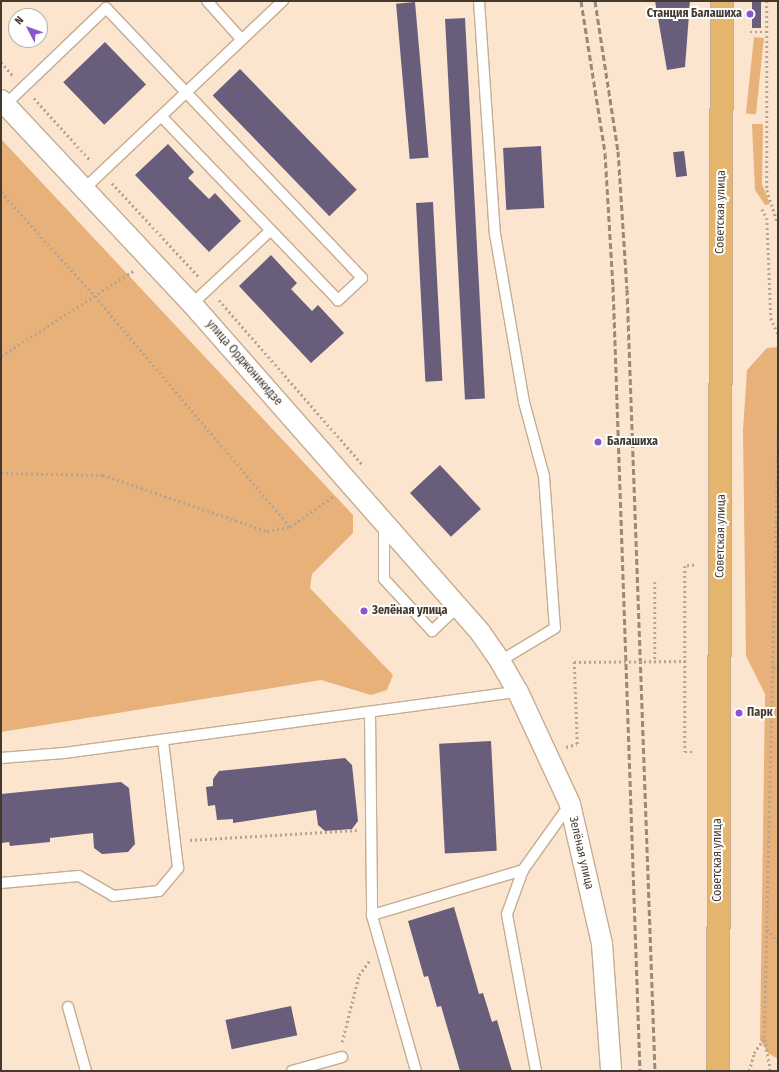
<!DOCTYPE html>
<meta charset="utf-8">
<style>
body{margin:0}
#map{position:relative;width:779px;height:1072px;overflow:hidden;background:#fbe5cf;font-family:"Fira Sans Condensed",sans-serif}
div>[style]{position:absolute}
.green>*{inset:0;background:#e8b179;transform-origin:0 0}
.building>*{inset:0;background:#685d7a;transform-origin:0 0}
.path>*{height:2.5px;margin-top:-1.25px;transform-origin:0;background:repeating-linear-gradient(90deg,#b6a492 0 2px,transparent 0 5px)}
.roads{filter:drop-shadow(1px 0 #c6ac91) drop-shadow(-1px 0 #c6ac91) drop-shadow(0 1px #c6ac91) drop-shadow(0 -1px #c6ac91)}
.lane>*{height:10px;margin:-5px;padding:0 5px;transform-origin:5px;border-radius:5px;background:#fff}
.street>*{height:20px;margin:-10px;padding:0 10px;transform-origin:10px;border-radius:10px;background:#fff}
.primary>*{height:22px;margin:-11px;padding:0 11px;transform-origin:11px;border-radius:11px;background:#e5b56e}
.rail>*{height:3px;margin-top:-1.5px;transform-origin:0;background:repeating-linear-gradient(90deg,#998979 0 6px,transparent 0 9px)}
.path-bridge>*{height:2.5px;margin-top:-1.25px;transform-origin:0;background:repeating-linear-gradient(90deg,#b6a492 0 2px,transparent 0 5px)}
.dots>*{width:11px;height:11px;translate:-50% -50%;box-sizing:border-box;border:2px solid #fff;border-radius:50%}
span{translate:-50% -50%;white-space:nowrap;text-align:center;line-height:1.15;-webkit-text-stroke:4px #fff;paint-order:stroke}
.poi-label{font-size:12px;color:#44392e;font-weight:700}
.right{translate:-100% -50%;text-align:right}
.left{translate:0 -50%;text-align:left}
.street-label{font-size:12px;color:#44392e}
.frame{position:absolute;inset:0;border:2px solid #44392e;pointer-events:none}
.north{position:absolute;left:8px;top:8px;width:40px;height:40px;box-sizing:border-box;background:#fff;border:1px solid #b4b0ab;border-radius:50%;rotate:311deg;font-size:11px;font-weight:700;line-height:16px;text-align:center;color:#44392e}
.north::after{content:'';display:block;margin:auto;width:14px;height:18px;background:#8b56ce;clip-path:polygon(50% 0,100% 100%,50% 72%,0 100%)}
</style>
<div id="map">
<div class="green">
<i style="left:754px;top:37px;width:10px;height:77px;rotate:6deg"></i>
<i style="clip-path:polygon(752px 124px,763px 124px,762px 184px,770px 204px,765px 205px,755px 190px)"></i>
<i style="clip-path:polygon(1px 139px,353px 515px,353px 533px,312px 574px,310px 588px,393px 675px,387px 690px,371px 695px,321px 680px,1px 732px)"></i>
<i style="clip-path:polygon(778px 347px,778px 1059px,768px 1053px,760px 1040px,765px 694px,746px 656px,743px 431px,747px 370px,767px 348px)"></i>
</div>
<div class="building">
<i style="clip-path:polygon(655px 1px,690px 1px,685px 67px,667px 70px)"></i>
<i style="left:752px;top:1px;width:9px;height:27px"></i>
<i style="left:415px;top:2px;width:156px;height:19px;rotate:85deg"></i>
<i style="left:465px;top:18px;width:381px;height:20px;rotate:87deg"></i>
<i style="left:105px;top:42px;width:59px;height:58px;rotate:46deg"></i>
<i style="left:240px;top:69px;width:168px;height:38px;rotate:46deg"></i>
<i style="clip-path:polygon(168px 144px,194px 172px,188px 178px,209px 199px,215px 193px,241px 221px,209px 252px,135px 175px)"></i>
<i style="left:541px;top:146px;width:62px;height:38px;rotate:87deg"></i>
<i style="left:684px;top:151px;width:25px;height:11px;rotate:83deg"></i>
<i style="left:433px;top:202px;width:179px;height:17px;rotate:87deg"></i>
<i style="clip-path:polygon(271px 255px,297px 283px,291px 289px,312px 311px,318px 305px,344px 333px,311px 363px,239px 286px)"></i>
<i style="left:440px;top:465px;width:60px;height:41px;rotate:47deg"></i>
<i style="left:491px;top:741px;width:110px;height:52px;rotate:87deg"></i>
<i style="clip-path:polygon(345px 758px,352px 765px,358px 821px,352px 829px,325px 831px,318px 825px,316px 810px,233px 823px,233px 819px,217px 820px,215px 805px,208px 806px,206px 787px,213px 786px,213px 779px,219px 771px)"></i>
<i style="clip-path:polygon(121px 782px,129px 788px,135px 844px,128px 852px,102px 854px,94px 848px,93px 833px,50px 838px,50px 842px,10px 846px,9px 842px,1px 843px,1px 794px)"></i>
<i style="clip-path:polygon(454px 907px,479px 994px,483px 993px,492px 1022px,497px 1020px,512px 1071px,460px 1071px,441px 1006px,437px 1007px,428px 976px,424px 977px,408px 921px)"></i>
<i style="left:291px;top:1006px;width:30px;height:67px;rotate:78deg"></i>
</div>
<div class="path">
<i style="left:767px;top:1px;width:189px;rotate:90deg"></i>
<i style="left:767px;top:190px;width:35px;rotate:72deg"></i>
<i style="left:750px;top:32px;width:17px"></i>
<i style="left:1px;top:62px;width:20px;rotate:49deg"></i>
<i style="left:34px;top:98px;width:85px;rotate:47.9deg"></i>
<i style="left:112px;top:183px;width:128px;rotate:47.2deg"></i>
<i style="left:1px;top:192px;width:140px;rotate:47.9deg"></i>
<i style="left:95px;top:296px;width:302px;rotate:49.8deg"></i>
<i style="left:762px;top:209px;width:10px;rotate:61deg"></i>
<i style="left:767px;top:218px;width:100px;rotate:87.7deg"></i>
<i style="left:771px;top:318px;width:17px;rotate:66deg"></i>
<i style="left:219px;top:300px;width:219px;rotate:48.9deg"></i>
<i style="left:1px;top:356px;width:157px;rotate:-32.8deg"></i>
<i style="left:1px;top:473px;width:102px;rotate:1.1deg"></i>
<i style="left:103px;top:475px;width:173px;rotate:18.9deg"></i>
<i style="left:267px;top:531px;width:23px;rotate:-10deg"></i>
<i style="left:290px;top:527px;width:54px;rotate:-35.2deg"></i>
<i style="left:694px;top:565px;width:9px;rotate:174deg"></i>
<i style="left:685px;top:566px;width:186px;rotate:90deg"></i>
<i style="left:685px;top:752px;width:10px"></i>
<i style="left:655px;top:582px;width:80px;rotate:90deg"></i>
<i style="left:773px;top:667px;width:6px;rotate:31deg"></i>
<i style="left:566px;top:747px;width:11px;rotate:-15deg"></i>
<i style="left:577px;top:744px;width:82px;rotate:-92.1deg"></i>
<i style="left:190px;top:840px;width:167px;rotate:-3.4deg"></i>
<i style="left:767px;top:929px;width:17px;rotate:50deg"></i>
<i style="left:342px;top:1042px;width:69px;rotate:-75.8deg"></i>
<i style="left:359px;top:975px;width:17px;rotate:-54deg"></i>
<i style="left:749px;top:1071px;width:19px;rotate:-74deg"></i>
<i style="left:754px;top:1053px;width:18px;rotate:-56deg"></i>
<i style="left:770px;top:1071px;width:34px;rotate:-100deg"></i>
<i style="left:764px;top:1038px;width:616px;rotate:-88.7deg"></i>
</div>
<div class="roads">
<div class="lane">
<i style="left:207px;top:1px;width:52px;rotate:48.1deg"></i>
<i style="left:479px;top:1px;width:234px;rotate:86.1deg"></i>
<i style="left:495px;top:234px;width:170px;rotate:80.2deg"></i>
<i style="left:524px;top:402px;width:77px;rotate:74.9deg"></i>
<i style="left:544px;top:476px;width:152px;rotate:85.9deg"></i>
<i style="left:555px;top:628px;width:64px;rotate:149deg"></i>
<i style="left:5px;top:105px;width:140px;rotate:-43.8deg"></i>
<i style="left:106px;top:8px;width:372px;rotate:46.5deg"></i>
<i style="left:362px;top:278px;width:33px;rotate:137deg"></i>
<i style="left:338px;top:300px;width:255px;rotate:-133.9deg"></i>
<i style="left:84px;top:189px;width:274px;rotate:-43.4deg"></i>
<i style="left:192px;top:304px;width:108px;rotate:-43.1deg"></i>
<i style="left:384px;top:525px;width:54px;rotate:90deg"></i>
<i style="left:384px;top:579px;width:71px;rotate:47.3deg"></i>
<i style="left:432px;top:631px;width:35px;rotate:-43deg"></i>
<i style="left:370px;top:712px;width:203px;rotate:89.4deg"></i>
<i style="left:1px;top:758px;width:63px;rotate:-4.5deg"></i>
<i style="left:64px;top:753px;width:458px;rotate:-7.7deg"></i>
<i style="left:1px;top:883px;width:78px;rotate:-5.1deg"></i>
<i style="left:79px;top:876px;width:39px;rotate:30deg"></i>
<i style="left:113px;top:896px;width:46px;rotate:-6.2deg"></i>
<i style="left:159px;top:891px;width:30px;rotate:-50deg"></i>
<i style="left:178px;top:868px;width:129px;rotate:-96.7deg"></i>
<i style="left:68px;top:1007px;width:66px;rotate:74.3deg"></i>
<i style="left:292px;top:1071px;width:52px;rotate:-15.6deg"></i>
<i style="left:416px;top:1071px;width:162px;rotate:-105.8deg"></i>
<i style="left:372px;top:915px;width:158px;rotate:-16.6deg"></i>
<i style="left:536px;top:1071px;width:160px;rotate:-100.5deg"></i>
<i style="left:507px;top:914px;width:47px;rotate:-70deg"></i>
<i style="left:523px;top:870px;width:81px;rotate:-54.5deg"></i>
</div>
<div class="street">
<i style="left:1px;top:100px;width:279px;rotate:46.9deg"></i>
<i style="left:192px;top:304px;width:436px;rotate:48.7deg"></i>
<i style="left:480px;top:632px;width:35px;rotate:55deg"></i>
<i style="left:500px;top:661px;width:36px;rotate:60deg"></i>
<i style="left:518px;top:692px;width:123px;rotate:65.1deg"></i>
<i style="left:570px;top:804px;width:144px;rotate:77.1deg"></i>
<i style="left:602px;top:944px;width:127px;rotate:85.9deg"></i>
</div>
<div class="primary">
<i style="left:718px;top:1071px;width:1070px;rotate:-89.79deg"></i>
</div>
</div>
<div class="rail">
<i style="left:581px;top:1px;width:154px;rotate:81deg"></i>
<i style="left:605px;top:153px;width:133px;rotate:86.6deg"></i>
<i style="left:613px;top:286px;width:785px;rotate:88.03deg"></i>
<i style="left:595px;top:1px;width:152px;rotate:81.3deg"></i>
<i style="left:618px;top:151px;width:138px;rotate:86.3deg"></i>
<i style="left:627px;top:289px;width:783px;rotate:87.95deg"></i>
</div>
<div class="path-bridge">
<i style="left:574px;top:662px;width:112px;rotate:-0.5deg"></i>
</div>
<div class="dots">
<i style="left:750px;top:14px;background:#8b56ce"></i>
<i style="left:598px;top:442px;background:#8b56ce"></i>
<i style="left:364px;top:611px;background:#8b56ce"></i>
<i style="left:739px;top:713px;background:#8b56ce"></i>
</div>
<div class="poi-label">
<span class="right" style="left:742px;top:14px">Станция Балашиха</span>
<span class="left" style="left:607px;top:442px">Балашиха</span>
<span class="left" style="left:372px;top:611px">Зелёная улица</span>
<span class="left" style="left:747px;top:713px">Парк</span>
</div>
<div class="street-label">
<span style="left:721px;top:212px;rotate:-89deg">Советская улица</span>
<span style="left:244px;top:363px;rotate:49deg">улица Орджоникидзе</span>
<span style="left:721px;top:536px;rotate:-89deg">Советская улица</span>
<span style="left:581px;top:853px;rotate:77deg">Зелёная улица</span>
<span style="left:718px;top:860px;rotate:-90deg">Советская улица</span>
</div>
<div class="frame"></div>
<div class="north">N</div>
</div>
